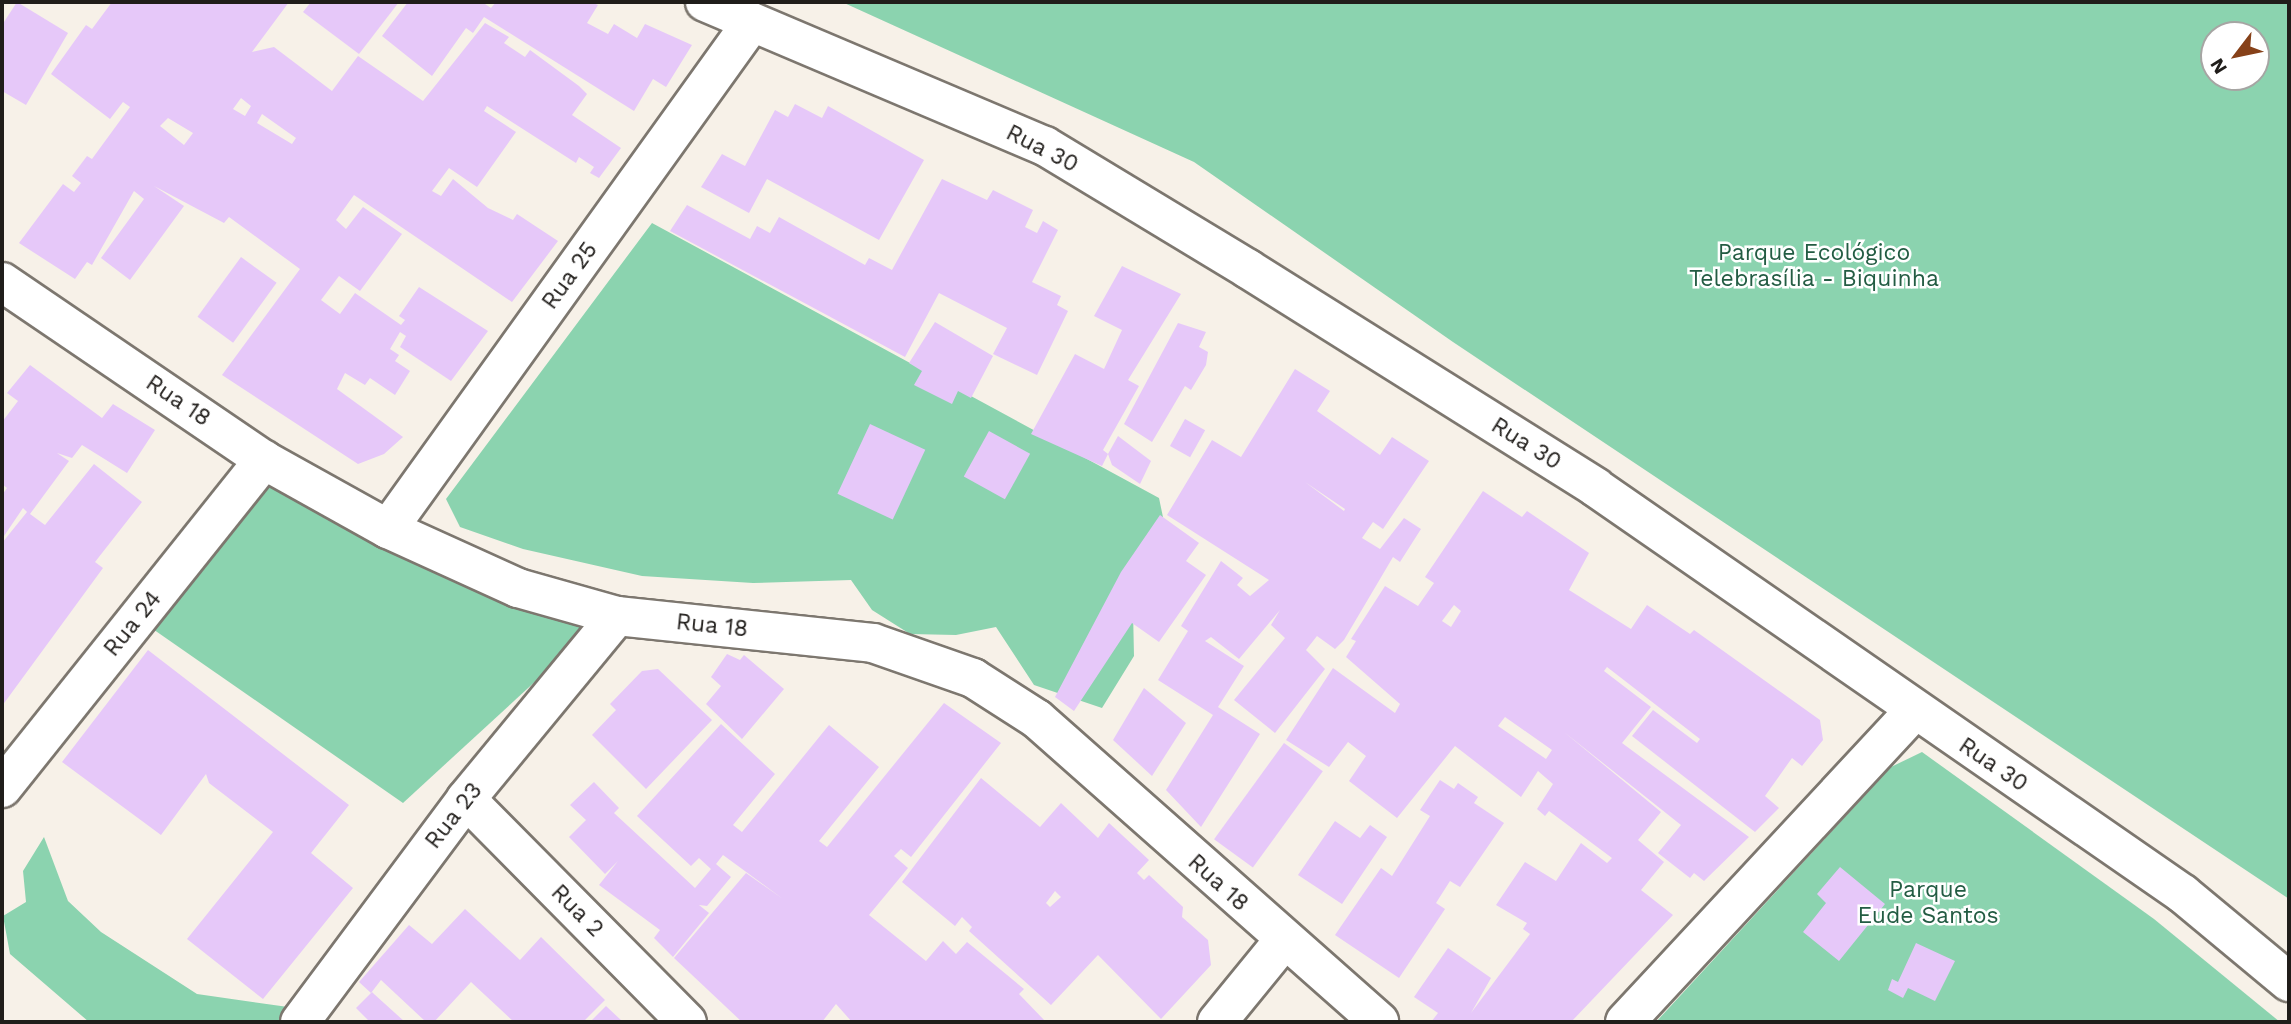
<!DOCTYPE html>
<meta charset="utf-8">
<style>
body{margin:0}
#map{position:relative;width:2291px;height:1024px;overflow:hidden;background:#f7f1e8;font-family:"Work Sans",sans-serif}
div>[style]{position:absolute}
.green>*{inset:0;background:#8bd3af}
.building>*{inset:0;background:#e6c8f9;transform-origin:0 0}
.roads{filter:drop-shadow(2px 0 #7d776f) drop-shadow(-2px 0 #7d776f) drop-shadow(0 2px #7d776f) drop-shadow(0 -2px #7d776f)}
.street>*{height:38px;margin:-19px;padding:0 19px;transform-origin:19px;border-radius:19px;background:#fff}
span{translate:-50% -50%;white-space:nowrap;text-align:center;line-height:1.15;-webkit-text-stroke:5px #fff;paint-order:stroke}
.street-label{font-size:23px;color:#201d1a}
.park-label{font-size:23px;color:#235c43}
.frame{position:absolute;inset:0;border:4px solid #201d1a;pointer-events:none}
.north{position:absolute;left:2200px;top:21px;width:70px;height:70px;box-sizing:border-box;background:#fff;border:2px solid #a6a5a3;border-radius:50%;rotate:238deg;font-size:19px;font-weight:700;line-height:28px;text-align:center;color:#201d1a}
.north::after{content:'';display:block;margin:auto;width:24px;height:32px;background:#864119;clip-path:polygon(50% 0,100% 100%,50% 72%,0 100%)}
</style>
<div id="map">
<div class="green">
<i style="clip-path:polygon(evenodd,842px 2px,2289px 2px,2289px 899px,1453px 342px,1194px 162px,842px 2px,2214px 35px,2256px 35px,2256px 77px,2214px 77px,2214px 35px)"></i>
<i style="clip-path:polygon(652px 223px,1159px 498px,1173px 565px,1133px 610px,1134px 656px,1102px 708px,1034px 685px,996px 627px,956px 635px,910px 634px,872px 610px,851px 580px,753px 583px,642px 576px,523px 549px,460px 527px,446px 499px)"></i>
<i style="clip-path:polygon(256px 469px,589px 632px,403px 803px,137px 618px)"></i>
<i style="clip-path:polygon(1922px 752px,2154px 919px,2280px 1022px,1656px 1022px,1891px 767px)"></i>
<i style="clip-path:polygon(44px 837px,68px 901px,101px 932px,197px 994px,288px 1007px,281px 1022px,89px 1022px,10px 954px,3px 916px,26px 902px,23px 871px)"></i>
</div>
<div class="building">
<i style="clip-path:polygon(17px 2px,68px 33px,26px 105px,2px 91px,2px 25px)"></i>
<i style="clip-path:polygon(evenodd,112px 2px,289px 2px,252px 52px,274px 47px,332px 91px,358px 56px,423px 101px,485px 23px,509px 37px,504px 43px,525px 57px,530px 50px,579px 86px,587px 94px,572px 115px,621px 148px,599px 178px,590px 173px,594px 167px,579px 157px,576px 163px,487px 106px,484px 111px,516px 132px,477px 187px,449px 168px,432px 191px,441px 196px,453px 179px,488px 208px,513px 220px,517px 214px,558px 241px,512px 302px,354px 195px,336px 220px,346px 229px,363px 207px,402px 234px,360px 291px,339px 276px,321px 300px,340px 314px,355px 293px,401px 325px,405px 320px,399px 316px,419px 287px,488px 331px,451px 381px,400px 347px,406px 336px,400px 332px,390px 349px,399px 355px,395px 361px,410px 371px,395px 395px,370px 378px,365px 385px,345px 373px,337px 389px,403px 437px,384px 454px,358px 464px,222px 375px,300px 269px,229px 217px,224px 223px,154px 186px,184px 206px,130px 280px,101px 258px,144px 199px,134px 191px,92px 265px,87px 262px,75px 279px,19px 243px,63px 184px,74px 192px,81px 183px,72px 176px,87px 156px,92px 159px,130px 107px,123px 102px,110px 119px,51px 74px,86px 25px,92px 29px,112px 2px,241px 98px,251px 106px,245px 116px,233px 109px,241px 98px,112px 2px,262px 114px,296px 138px,292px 144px,257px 123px,262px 114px,112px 2px,168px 118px,193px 133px,184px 145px,160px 126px,168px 118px)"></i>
<i style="clip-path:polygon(311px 2px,399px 2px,359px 54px,303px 12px)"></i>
<i style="clip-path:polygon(408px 2px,482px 2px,491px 8px,496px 2px,591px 2px,598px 5px,587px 23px,608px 34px,614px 24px,637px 38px,645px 24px,692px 45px,666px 87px,653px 79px,634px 111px,484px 17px,473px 33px,466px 28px,432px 76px,382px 36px)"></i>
<i style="clip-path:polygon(795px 104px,822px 118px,828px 106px,924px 160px,879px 240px,767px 179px,749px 213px,701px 187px,722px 154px,745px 166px,775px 110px,788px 117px)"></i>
<i style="clip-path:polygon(942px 179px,987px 200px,993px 190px,1033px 210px,1025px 227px,1037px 233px,1043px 221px,1058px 230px,1032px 282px,1061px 296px,1057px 305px,1068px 311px,1037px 375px,993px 354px,1007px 328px,939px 293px,905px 357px,670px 231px,687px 205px,750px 239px,757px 226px,770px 233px,779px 217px,865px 265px,869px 258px,892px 270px)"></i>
<i style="left:241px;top:257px;width:44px;height:74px;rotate:36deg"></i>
<i style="clip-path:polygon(1122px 266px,1181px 294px,1128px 380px,1139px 386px,1103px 450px,1108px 454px,1102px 466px,1031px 434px,1075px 354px,1104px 369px,1122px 330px,1094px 316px)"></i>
<i style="clip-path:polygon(935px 322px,993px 356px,971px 398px,958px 391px,952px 404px,914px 385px,922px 371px,909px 363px)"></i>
<i style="clip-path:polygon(1178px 323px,1206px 332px,1199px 347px,1208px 352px,1206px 365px,1191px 390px,1185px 386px,1152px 442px,1124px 424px)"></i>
<i style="clip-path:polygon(30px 365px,102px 418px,113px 404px,155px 430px,127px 473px,82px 445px,72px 458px,57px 453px,69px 461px,30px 514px,45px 525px,94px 464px,142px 502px,95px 562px,103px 568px,2px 706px,2px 543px,27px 512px,23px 508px,2px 539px,2px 495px,7px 488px,2px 484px,2px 422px,18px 401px,7px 393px)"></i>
<i style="clip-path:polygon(evenodd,1295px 369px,1330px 391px,1317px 411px,1380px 455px,1392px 437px,1429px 461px,1383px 529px,1373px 522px,1362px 538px,1380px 549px,1404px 518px,1421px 529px,1400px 562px,1393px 557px,1344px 640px,1335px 649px,1317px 636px,1306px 650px,1325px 669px,1275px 733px,1234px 700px,1285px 638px,1271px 625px,1280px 610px,1239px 659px,1211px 637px,1205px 641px,1244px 666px,1218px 707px,1260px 734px,1201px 827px,1166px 790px,1213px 715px,1158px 680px,1188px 631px,1181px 626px,1221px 561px,1243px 578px,1237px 585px,1250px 596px,1269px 580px,1167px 515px,1212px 440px,1241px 457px,1295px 369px,1305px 482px,1345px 509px,1344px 511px,1305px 482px)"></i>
<i style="left:1185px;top:419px;width:23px;height:31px;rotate:29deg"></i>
<i style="left:870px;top:424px;width:61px;height:77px;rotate:25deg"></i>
<i style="left:989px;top:431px;width:47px;height:52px;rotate:29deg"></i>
<i style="clip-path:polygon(1118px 436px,1151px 461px,1140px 484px,1112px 465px,1108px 454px)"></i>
<i style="clip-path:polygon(evenodd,1483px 491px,1522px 517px,1527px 511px,1589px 553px,1569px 590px,1631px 629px,1647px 605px,1690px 634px,1694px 630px,1820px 720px,1823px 740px,1802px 766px,1792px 758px,1765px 796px,1779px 808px,1755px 832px,1632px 736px,1653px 710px,1697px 743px,1700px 739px,1607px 667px,1604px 671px,1651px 707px,1622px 743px,1749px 837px,1704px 881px,1694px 873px,1690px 878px,1658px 853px,1681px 825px,1564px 732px,1661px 812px,1638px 840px,1664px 862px,1641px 890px,1673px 915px,1571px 1022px,1431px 1022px,1438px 1013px,1414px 997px,1448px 948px,1491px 978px,1471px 1013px,1530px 934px,1523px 929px,1527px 923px,1496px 905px,1525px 862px,1556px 881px,1581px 843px,1607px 863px,1612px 858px,1549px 811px,1545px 816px,1537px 809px,1553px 784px,1538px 771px,1521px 797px,1455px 746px,1397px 818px,1349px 781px,1366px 756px,1348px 742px,1329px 767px,1286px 740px,1333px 668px,1395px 713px,1400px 704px,1346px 657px,1356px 641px,1351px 639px,1385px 586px,1418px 606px,1434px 583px,1425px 577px,1483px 491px,1454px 605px,1461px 611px,1451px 627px,1442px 621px,1454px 605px,1483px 491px,1505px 717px,1552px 750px,1546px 759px,1498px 726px,1505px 717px)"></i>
<i style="clip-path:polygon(1160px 515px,1199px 543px,1186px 561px,1206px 575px,1159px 642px,1132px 623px,1074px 711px,1055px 697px,1121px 572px)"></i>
<i style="clip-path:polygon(148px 650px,349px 805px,311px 853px,353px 888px,263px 999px,187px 939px,273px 832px,209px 783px,206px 774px,161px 835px,62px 762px)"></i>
<i style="clip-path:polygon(727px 654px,740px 660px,744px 655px,784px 689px,742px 739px,706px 704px,721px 686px,711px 677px)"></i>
<i style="clip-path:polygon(658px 669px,712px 720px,646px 789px,592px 735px,616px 710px,610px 704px,642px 671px)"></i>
<i style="clip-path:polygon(1144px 688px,1186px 723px,1152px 776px,1113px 740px)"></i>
<i style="clip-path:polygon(944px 703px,1001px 743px,911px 857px,901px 849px,894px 856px,908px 868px,869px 915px,926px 961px,943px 941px,956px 954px,967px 942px,1024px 989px,1019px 994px,1046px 1022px,852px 1022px,836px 1004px,822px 1022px,742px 1022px,674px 958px,746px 873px,783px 899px,723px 855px,716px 864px,731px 877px,707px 906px,699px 905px,709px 913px,673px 957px,654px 938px,660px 930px,599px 885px,618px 861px,605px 874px,569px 837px,586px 820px,570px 805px,594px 782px,619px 808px,614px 813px,695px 888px,711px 869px,699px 858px,691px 866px,637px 816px,721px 724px,775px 774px,733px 825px,742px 832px,829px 725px,879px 767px,819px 841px,827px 847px)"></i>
<i style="left:1284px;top:743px;width:48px;height:119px;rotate:36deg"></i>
<i style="clip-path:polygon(evenodd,981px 778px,1040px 827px,1061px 803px,1098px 838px,1109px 823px,1149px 860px,1137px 873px,1144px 880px,1149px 875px,1183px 907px,1182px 917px,1208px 940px,1211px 965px,1161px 1019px,1098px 955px,1051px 1005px,969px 931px,972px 927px,962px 917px,955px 926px,902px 882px,981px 778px,1055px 891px,1061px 897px,1050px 907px,1046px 903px,1055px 891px)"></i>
<i style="clip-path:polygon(1440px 780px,1454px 789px,1458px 783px,1478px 797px,1474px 803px,1504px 823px,1460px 887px,1450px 881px,1436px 903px,1445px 909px,1399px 978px,1335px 935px,1381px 868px,1392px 876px,1430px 816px,1420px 810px)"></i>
<i style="clip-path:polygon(1335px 821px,1360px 838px,1370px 825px,1387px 837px,1342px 904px,1298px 875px)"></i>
<i style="clip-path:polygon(1840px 867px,1885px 904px,1839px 961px,1803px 932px,1826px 903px,1817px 894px)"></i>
<i style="clip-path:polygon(465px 909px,520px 960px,541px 937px,605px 1000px,583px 1022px,514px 1022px,471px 982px,434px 1022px,426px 1022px,381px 980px,371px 993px,359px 982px,409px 925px,432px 944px)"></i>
<i style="clip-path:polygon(1916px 943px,1955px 961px,1935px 1001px,1908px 988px,1903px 998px,1888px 990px,1892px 979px,1898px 982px)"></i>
<i style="clip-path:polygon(372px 992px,374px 994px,405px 1022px,370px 1022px,356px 1008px)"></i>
<i style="clip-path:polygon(606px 1006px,623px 1022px,590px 1022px)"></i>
</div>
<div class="roads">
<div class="street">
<i style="left:705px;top:2px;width:369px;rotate:23deg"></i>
<i style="left:1045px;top:146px;width:237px;rotate:31.2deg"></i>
<i style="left:1248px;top:269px;width:410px;rotate:32.1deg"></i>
<i style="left:1595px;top:487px;width:715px;rotate:34.69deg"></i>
<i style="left:2183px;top:894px;width:138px;rotate:39.7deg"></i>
<i style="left:2px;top:282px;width:317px;rotate:34.2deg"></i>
<i style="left:264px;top:460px;width:142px;rotate:29.1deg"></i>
<i style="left:388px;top:529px;width:143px;rotate:24.4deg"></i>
<i style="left:518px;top:588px;width:103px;rotate:15.8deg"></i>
<i style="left:617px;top:616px;width:257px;rotate:6deg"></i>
<i style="left:873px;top:643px;width:106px;rotate:19.3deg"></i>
<i style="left:973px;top:678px;width:76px;rotate:32.6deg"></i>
<i style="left:1037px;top:719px;width:457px;rotate:41.5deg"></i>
<i style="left:388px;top:529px;width:624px;rotate:-54.32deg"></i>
<i style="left:2px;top:788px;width:420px;rotate:-51.4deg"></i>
<i style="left:466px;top:799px;width:314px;rotate:45.3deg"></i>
<i style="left:300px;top:1022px;width:278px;rotate:-53.3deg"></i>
<i style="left:466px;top:799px;width:237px;rotate:-50.5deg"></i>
<i style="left:1217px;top:1022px;width:104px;rotate:-50.8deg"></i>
<i style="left:1625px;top:1022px;width:423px;rotate:-47.1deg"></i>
</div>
</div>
<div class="street-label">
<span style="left:1042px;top:149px;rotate:27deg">Rua 30</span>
<span style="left:570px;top:276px;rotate:-54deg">Rua 25</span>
<span style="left:178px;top:401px;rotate:34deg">Rua 18</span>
<span style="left:1526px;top:444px;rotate:32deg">Rua 30</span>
<span style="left:133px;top:624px;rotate:-51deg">Rua 24</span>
<span style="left:712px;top:626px;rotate:6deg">Rua 18</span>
<span style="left:1993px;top:765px;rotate:34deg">Rua 30</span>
<span style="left:454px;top:816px;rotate:-52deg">Rua 23</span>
<span style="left:1218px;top:883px;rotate:42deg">Rua 18</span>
<span style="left:577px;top:911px;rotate:45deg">Rua 2</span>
</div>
<div class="park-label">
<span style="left:1814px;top:266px">Parque Ecológico<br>Telebrasília - Biquinha</span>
<span style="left:1928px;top:903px">Parque<br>Eude Santos</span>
</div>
<div class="frame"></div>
<div class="north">N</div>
</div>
